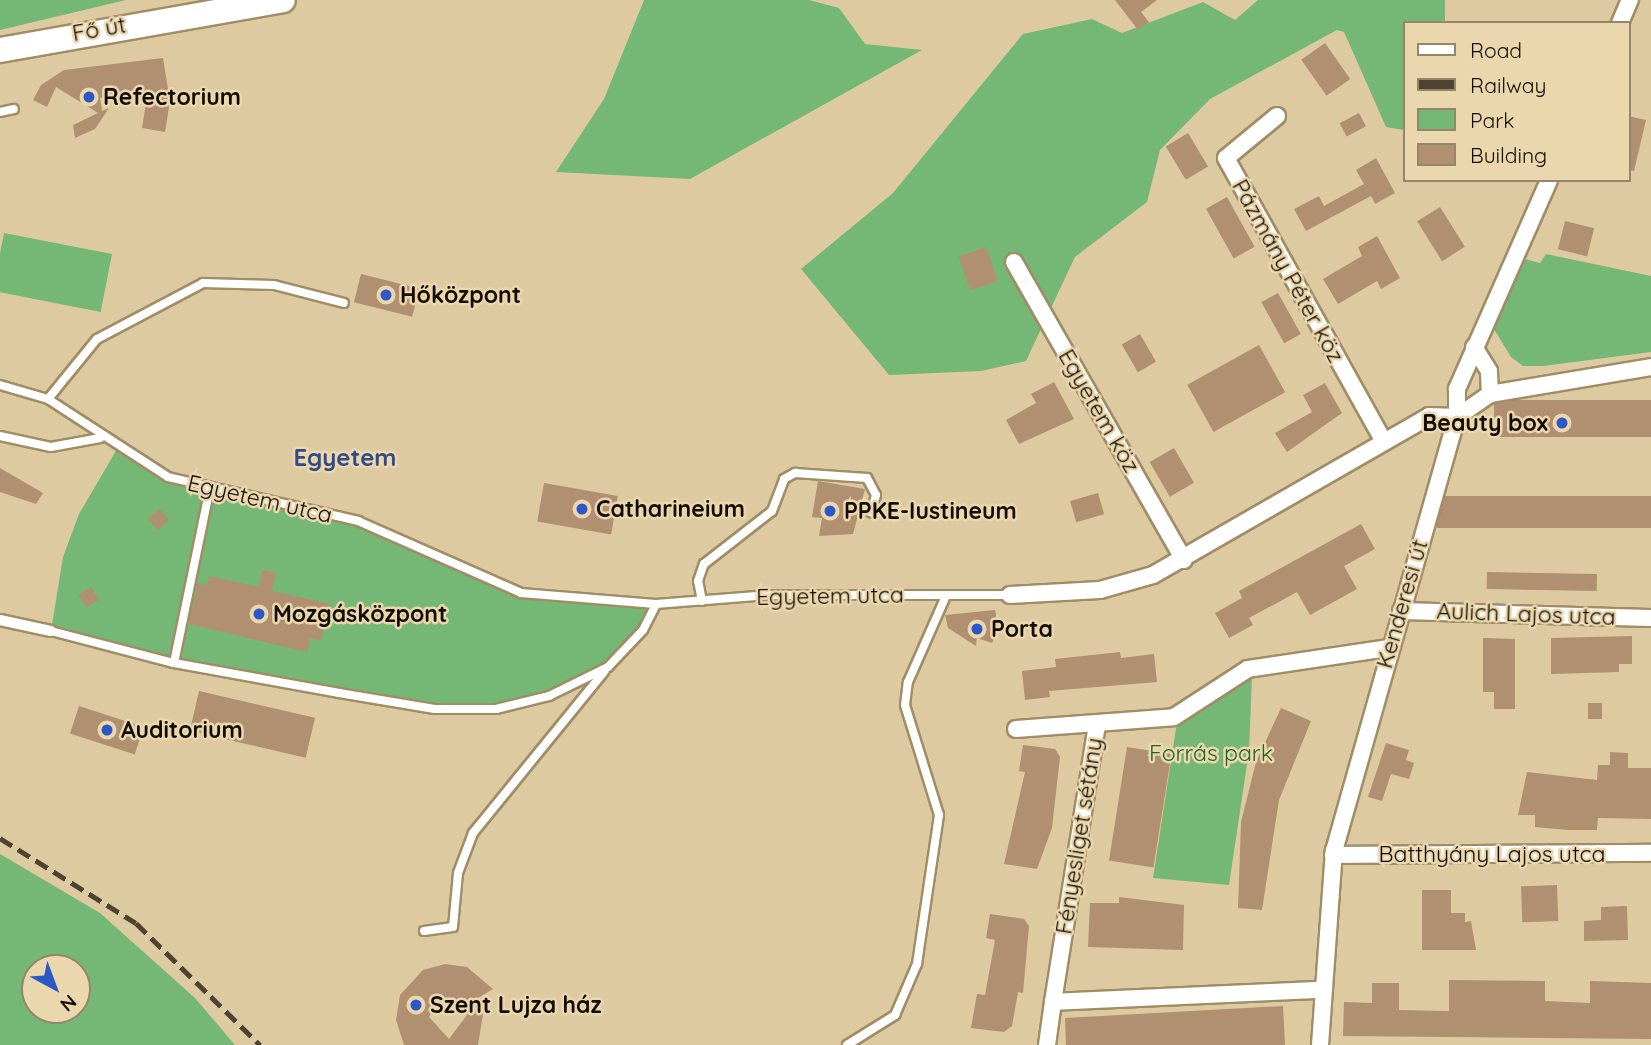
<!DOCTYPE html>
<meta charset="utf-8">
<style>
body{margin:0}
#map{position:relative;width:1651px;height:1045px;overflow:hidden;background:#decaa1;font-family:Quicksand,sans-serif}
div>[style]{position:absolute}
.green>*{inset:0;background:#75b775;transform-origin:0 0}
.building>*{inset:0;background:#b18f71;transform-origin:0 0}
.roads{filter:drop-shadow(2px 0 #a08d66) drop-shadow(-2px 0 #a08d66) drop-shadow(0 2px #a08d66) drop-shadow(0 -2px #a08d66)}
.service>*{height:8px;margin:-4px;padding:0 4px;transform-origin:4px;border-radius:4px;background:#fff}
.pedestrian>*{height:10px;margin:-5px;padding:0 5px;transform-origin:5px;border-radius:5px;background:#fff}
.minor>*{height:16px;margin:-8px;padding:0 8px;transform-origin:8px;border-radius:8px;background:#fff}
.primary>*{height:24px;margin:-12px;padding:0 12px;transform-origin:12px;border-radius:12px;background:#fff}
.rail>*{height:5px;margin-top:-2.5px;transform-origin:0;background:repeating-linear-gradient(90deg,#4e4330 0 14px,transparent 0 21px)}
.dots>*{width:19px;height:19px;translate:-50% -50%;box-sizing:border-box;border:4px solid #ebd7ae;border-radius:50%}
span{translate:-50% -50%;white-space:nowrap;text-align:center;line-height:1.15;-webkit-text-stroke:5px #ebd7ae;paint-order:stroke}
.street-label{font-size:23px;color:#130c01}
.poi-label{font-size:23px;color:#130c01;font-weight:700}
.left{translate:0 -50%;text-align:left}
.right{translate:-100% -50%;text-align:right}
.park-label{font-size:23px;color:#206725}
.neighbourhood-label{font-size:24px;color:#314b84;font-weight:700}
.legend{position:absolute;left:1403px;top:21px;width:228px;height:161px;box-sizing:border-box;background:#ebd7ae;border:2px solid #958669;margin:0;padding:9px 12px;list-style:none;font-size:21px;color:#130c01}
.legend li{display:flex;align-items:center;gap:14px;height:35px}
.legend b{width:35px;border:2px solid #958669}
.north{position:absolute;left:21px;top:954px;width:70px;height:70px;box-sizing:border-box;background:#ebd7ae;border:2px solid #958669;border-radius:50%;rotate:139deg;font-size:19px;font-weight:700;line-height:28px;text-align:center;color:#130c01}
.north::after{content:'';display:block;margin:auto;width:24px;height:32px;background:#2c58c7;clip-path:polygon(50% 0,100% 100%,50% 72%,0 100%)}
</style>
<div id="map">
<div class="green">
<i style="clip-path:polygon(0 0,126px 0,0 30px)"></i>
<i style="clip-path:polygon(644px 0,809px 0,839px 8px,865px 44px,922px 50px,690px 179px,556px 172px,604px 99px)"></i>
<i style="clip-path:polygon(1258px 0,1445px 0,1445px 23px,1404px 23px,1404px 130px,1386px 127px,1344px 32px,1337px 30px,1210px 99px,1160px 150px,1147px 202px,1075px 257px,1026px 361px,981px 371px,889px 375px,801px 269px,893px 193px,1023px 34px,1092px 19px,1122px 33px,1203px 2px,1235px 20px)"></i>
<i style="left:4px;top:233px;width:110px;height:59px;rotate:11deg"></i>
<i style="clip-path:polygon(1546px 254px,1651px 276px,1651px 352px,1543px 366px,1523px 366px,1511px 357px,1492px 326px,1521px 258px,1540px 263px)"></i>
<i style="clip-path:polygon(117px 449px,168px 477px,358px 521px,521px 593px,656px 604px,643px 630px,608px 667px,549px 696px,496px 709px,435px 709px,174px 663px,51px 631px,63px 557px,79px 514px)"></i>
<i style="clip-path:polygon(1252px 676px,1249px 751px,1229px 885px,1153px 878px,1177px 722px)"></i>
<i style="clip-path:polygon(evenodd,0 854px,100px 913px,195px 998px,235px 1045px,0 1045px,0 854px,35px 968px,77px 968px,77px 1010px,35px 1010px,35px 968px)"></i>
</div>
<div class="building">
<i style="clip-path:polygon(1115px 0,1157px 0,1141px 12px,1149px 22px,1138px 30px)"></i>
<i style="left:1325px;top:43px;width:44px;height:29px;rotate:55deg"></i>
<i style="clip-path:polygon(163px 58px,170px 101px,165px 132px,142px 128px,148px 91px,100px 98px,102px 111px,109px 108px,95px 129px,75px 138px,73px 125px,98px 113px,56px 87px,47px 107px,33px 100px,41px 85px,64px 70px)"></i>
<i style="left:1359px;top:113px;width:15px;height:22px;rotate:62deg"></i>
<i style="clip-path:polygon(1628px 116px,1646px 120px,1634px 171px,1628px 170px)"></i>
<i style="left:1188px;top:133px;width:39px;height:26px;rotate:59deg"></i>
<i style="clip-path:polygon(1376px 158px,1395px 193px,1375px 204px,1371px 196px,1306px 231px,1294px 209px,1319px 196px,1324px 206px,1364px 184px,1356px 170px)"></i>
<i style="left:1227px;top:197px;width:57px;height:24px;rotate:61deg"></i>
<i style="left:1440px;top:207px;width:47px;height:27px;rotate:58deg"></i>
<i style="left:1565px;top:221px;width:30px;height:29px;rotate:14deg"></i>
<i style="clip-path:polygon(1377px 236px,1400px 278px,1381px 289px,1377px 281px,1338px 304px,1323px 279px,1362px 256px,1358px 247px)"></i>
<i style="left:986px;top:247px;width:36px;height:29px;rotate:71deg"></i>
<i style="left:361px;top:274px;width:60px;height:29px;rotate:14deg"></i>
<i style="left:1278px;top:293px;width:47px;height:19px;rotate:61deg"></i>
<i style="left:1140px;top:334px;width:32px;height:21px;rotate:60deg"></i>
<i style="left:1259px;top:345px;width:54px;height:82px;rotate:61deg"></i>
<i style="clip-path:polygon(1054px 382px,1074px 419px,1019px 444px,1006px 420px,1036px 403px,1031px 394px)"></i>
<i style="clip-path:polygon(1325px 383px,1342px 413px,1287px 452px,1275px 433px,1312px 412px,1303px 395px)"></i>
<i style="left:1651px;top:400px;width:37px;height:157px;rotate:90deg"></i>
<i style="left:1174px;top:448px;width:40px;height:28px;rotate:60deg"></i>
<i style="clip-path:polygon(0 468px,43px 493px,36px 504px,0 492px)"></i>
<i style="clip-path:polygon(818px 481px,865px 489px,853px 534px,819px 536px,822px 518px,812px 517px)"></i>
<i style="left:544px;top:483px;width:75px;height:39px;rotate:10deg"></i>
<i style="left:1098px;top:493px;width:22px;height:29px;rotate:74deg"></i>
<i style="left:1651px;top:496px;width:32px;height:214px;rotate:90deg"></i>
<i style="left:159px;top:509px;width:15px;height:15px;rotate:48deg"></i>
<i style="clip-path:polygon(1361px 524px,1375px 549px,1344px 566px,1357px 589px,1310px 615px,1297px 592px,1249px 618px,1253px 625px,1229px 638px,1215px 613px,1242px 598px,1239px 591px)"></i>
<i style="clip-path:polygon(262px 570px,276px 573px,272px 591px,330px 604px,321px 641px,310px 638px,307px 652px,189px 624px,198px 583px,207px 585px,209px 576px,259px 587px)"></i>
<i style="left:1487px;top:572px;width:110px;height:17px;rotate:1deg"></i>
<i style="left:91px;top:587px;width:15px;height:15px;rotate:58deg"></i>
<i style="clip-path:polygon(995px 610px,999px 629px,992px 643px,977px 638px,976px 646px,948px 628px,945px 615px)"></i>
<i style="clip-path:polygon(1632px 636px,1632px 664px,1619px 664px,1619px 672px,1551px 674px,1551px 638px)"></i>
<i style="clip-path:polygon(1483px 638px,1515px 639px,1515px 709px,1494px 709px,1494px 692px,1483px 692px)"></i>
<i style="clip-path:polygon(1120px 652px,1121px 658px,1154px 654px,1157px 682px,1049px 691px,1050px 697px,1025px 700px,1022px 671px,1056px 667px,1055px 659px)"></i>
<i style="left:199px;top:691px;width:119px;height:41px;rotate:13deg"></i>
<i style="left:1588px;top:703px;width:14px;height:16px"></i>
<i style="left:79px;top:706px;width:68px;height:29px;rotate:18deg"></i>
<i style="clip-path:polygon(1281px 708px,1311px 721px,1279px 800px,1262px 910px,1238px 908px,1241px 822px,1256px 762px)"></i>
<i style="clip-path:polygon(1386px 743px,1409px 750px,1406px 760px,1414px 763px,1409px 779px,1391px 774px,1382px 801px,1368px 797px)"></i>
<i style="clip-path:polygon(1023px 745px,1055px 749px,1060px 757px,1052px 828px,1037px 869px,1004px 864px,1025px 772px,1019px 771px)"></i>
<i style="left:1127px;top:747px;width:45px;height:115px;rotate:9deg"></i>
<i style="clip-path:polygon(1610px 752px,1628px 753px,1628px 768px,1651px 768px,1651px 819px,1598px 818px,1597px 830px,1568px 830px,1535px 827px,1535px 815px,1518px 815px,1527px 772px,1597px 780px,1598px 765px,1610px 765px)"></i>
<i style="left:1557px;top:885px;width:36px;height:36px;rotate:88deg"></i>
<i style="clip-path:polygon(1422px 890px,1451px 890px,1451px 913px,1465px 913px,1465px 922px,1471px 921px,1476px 950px,1422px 950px)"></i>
<i style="clip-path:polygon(1119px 897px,1184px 905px,1183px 950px,1088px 947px,1090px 903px,1119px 903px)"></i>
<i style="clip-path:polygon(1627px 906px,1628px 940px,1584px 941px,1584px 921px,1601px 920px,1601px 907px)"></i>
<i style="clip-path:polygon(990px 914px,1024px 919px,1029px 926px,1023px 993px,1018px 992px,1012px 1026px,1004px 1032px,971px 1028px,977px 994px,985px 995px,995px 940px,986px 938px)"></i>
<i style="clip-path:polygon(evenodd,445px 964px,467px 967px,493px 989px,478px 998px,483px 1014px,478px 1045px,404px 1045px,396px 1020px,400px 995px,423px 970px,445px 964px,455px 999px,467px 1015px,449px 1039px,429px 1017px,439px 1000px,455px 999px)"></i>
<i style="clip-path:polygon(1449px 980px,1545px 981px,1545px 1001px,1590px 1003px,1590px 981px,1651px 983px,1651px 1039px,1343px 1036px,1344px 1002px,1372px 1003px,1372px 983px,1399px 983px,1399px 1010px,1449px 1011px)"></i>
<i style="clip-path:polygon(1283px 1006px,1285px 1045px,1066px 1045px,1065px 1018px)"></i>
</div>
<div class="roads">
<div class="service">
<i style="left:0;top:112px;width:14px;rotate:-12deg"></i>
<i style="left:0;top:385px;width:50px;rotate:16.3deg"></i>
<i style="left:48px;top:399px;width:143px;rotate:33deg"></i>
<i style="left:168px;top:477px;width:195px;rotate:13deg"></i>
<i style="left:358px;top:521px;width:178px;rotate:23.8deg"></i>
<i style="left:521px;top:593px;width:135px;rotate:4.7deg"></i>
<i style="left:656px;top:604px;width:113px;rotate:-4.6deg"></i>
<i style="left:769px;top:595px;width:241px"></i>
<i style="left:48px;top:399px;width:77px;rotate:-50.8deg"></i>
<i style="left:97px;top:339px;width:120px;rotate:-27.8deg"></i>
<i style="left:203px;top:283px;width:71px;rotate:1.6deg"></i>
<i style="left:274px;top:285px;width:72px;rotate:14.4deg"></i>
<i style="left:0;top:436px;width:52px;rotate:12.2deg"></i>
<i style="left:51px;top:447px;width:50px;rotate:-10.4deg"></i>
<i style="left:702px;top:601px;width:20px;rotate:-101deg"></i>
<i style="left:698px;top:581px;width:18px;rotate:-71deg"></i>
<i style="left:704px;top:564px;width:86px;rotate:-37.9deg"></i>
<i style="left:772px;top:511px;width:34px;rotate:-69deg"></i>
<i style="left:784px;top:479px;width:13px;rotate:-29deg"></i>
<i style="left:795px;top:473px;width:72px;rotate:4deg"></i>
<i style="left:867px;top:478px;width:19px;rotate:62deg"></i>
<i style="left:876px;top:495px;width:18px;rotate:106deg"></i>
<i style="left:51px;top:631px;width:127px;rotate:14.6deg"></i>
<i style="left:174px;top:663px;width:168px;rotate:10.3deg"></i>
<i style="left:339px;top:693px;width:97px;rotate:9.5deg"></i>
<i style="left:435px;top:709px;width:61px"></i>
<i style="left:496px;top:709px;width:55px;rotate:-13.8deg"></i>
<i style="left:549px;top:696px;width:66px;rotate:-26.2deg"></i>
<i style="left:608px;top:667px;width:51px;rotate:-46.6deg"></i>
<i style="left:643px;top:630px;width:29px;rotate:-63deg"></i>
<i style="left:174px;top:663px;width:180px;rotate:-78.4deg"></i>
<i style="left:424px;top:931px;width:29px;rotate:-8deg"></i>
<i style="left:453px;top:927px;width:54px;rotate:-84.7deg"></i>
<i style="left:458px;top:873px;width:43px;rotate:-69.4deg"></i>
<i style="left:473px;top:833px;width:208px;rotate:-50.9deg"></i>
<i style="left:847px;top:1045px;width:57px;rotate:-32deg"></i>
<i style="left:895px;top:1015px;width:56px;rotate:-66.7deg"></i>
<i style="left:917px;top:964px;width:151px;rotate:-81.6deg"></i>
<i style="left:939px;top:815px;width:115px;rotate:-107.2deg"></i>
<i style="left:905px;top:705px;width:23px;rotate:-83deg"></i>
<i style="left:908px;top:682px;width:94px;rotate:-66.2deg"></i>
</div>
<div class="pedestrian">
<i style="left:0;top:620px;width:52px;rotate:12.2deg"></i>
</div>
<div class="minor">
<i style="left:1620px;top:23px;width:25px;rotate:-67deg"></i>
<i style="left:1277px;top:116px;width:66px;rotate:140.5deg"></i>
<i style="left:1226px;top:158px;width:325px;rotate:60.9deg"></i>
<i style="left:1014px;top:262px;width:343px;rotate:60.3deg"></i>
<i style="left:1474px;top:347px;width:28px;rotate:58deg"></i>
<i style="left:1489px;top:371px;width:23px;rotate:88deg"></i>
<i style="left:1010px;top:595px;width:90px;rotate:-3.2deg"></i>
<i style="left:1100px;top:590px;width:55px;rotate:-15.8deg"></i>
<i style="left:1153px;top:575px;width:319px;rotate:-29.9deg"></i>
<i style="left:1429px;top:416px;width:28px;rotate:2deg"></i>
<i style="left:1457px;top:417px;width:40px;rotate:-34.9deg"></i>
<i style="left:1490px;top:394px;width:163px;rotate:-9.5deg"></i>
<i style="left:1401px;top:611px;width:250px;rotate:1.6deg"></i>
<i style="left:1016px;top:729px;width:158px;rotate:-4.3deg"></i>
<i style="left:1174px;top:717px;width:88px;rotate:-33deg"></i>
<i style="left:1248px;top:669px;width:143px;rotate:-8.5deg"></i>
<i style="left:1333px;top:855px;width:318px;rotate:-0.4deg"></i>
<i style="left:1053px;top:1002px;width:280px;rotate:-81deg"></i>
<i style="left:1047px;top:1045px;width:43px;rotate:-82.1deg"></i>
<i style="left:1053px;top:1002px;width:266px;rotate:-2.6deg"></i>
<i style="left:1320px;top:1045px;width:195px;rotate:-85.9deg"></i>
<i style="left:1334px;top:851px;width:451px;rotate:-74.2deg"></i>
<i style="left:1457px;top:417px;width:28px;rotate:-90deg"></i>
<i style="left:1457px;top:389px;width:228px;rotate:-66.2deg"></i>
</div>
<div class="primary">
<i style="left:0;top:50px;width:287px;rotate:-10deg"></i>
</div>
</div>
<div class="rail">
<i style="left:0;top:838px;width:160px;rotate:32deg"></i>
<i style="left:136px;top:923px;width:174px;rotate:44.5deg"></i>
</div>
<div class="dots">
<i style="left:89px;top:97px;background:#2c58c7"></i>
<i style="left:386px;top:295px;background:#2c58c7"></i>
<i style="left:1562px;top:423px;background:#2c58c7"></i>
<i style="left:582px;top:509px;background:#2c58c7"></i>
<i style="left:830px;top:511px;background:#2c58c7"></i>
<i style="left:259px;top:614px;background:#2c58c7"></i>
<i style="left:977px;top:629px;background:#2c58c7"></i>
<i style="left:107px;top:730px;background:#2c58c7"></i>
<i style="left:416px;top:1005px;background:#2c58c7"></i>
</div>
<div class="street-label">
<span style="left:99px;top:29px;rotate:-10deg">Fő út</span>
<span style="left:1288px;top:271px;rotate:61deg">Pázmány Péter köz</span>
<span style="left:1099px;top:411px;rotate:60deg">Egyetem köz</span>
<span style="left:260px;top:499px;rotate:13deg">Egyetem utca</span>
<span style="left:830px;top:596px;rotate:-1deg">Egyetem utca</span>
<span style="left:1402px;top:604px;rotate:-74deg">Kenderesi út</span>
<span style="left:1526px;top:614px;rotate:2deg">Aulich Lajos utca</span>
<span style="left:1079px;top:836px;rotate:-81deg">Fényesliget sétány</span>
<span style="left:1492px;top:854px">Batthyány Lajos utca</span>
</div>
<div class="poi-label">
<span class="left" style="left:103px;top:97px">Refectorium</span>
<span class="left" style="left:400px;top:295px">Hőközpont</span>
<span class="right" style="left:1548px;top:423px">Beauty box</span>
<span class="left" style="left:596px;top:509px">Catharineium</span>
<span class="left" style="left:844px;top:511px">PPKE-Iustineum</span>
<span class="left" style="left:273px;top:614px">Mozgásközpont</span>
<span class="left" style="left:991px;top:629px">Porta</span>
<span class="left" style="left:121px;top:730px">Auditorium</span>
<span class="left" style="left:430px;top:1005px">Szent Lujza ház</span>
</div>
<div class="park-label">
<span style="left:1211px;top:753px">Forrás park</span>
</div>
<div class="neighbourhood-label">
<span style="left:345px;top:458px">Egyetem</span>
</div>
<ul class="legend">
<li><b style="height:9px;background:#fff"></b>Road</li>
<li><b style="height:9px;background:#4e4330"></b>Railway</li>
<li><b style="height:19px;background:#75b775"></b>Park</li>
<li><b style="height:19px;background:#b18f71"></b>Building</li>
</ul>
<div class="north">N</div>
</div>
